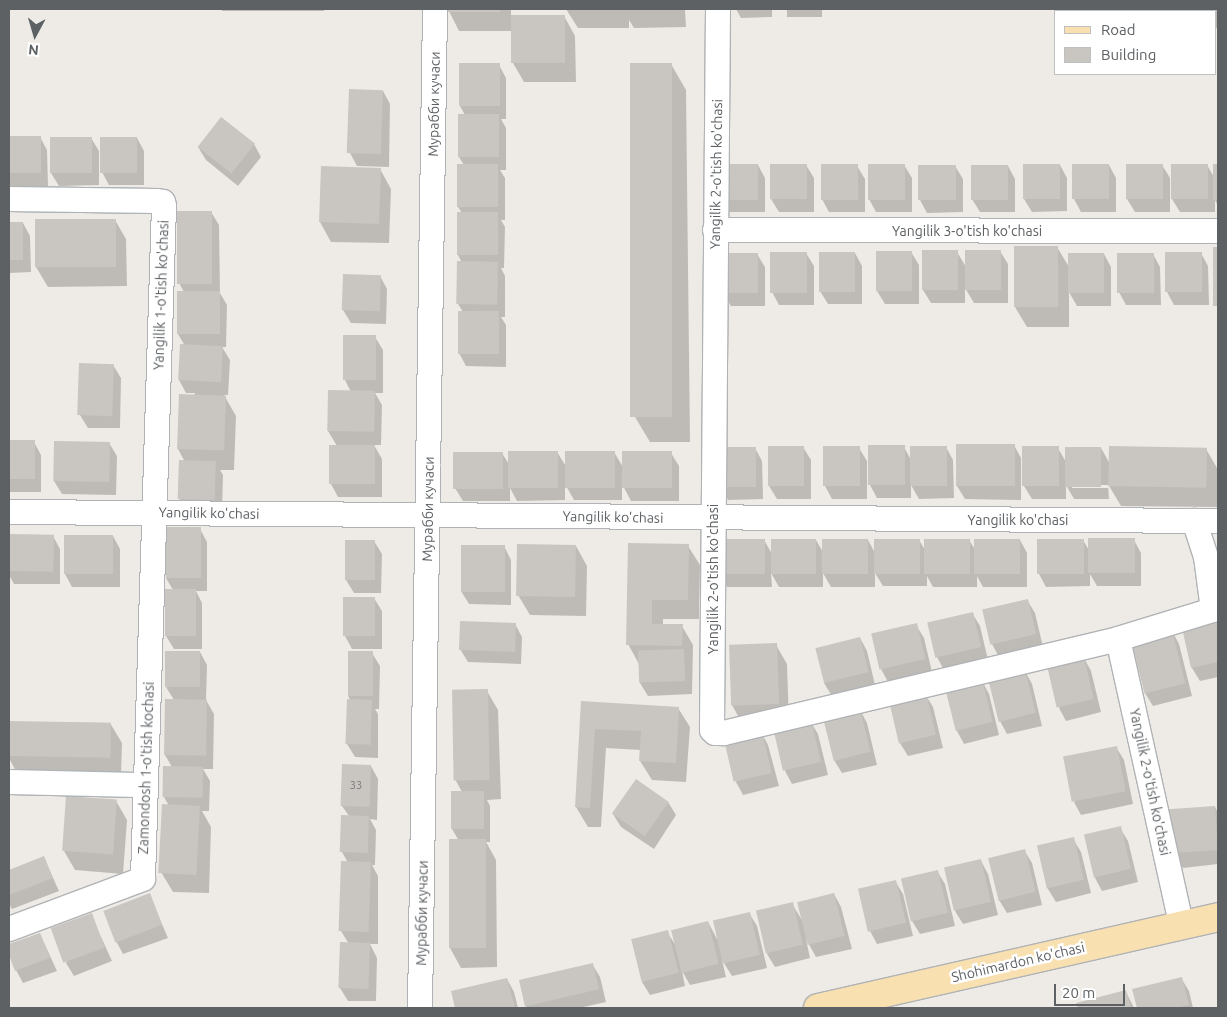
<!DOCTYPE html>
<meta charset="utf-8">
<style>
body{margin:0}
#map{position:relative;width:1227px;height:1017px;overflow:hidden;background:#eeeae5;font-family:Ubuntu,sans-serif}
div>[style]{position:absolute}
.shadow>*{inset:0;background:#0003;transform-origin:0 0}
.building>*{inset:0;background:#c9c5c1;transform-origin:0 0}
.roads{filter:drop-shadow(1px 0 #b0b3b6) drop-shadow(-1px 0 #b0b3b6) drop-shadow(0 1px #b0b3b6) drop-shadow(0 -1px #b0b3b6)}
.minor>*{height:24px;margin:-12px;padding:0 12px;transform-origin:12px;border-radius:12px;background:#fff}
.major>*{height:28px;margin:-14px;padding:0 14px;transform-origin:14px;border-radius:14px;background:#f8e0b0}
span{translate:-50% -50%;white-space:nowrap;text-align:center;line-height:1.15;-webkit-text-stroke:5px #fff;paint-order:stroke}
.number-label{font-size:11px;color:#787a7b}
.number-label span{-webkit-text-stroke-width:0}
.street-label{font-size:14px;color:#5d6164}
.frame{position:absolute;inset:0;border:10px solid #5d6164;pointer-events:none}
.legend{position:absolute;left:1054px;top:10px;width:162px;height:65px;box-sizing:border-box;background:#fff;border:1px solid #bec0c1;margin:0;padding:6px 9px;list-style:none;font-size:15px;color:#5d6164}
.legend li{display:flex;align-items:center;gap:10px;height:25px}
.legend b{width:25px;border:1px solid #bec0c1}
.north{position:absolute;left:10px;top:10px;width:50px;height:50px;-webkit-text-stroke:4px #fff;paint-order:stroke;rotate:186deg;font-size:14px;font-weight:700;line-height:20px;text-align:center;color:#5d6164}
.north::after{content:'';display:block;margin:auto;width:18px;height:22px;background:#5d6164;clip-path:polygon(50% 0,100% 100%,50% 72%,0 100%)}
.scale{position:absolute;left:1054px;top:984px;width:71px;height:22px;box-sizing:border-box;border:2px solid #5d6164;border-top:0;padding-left:6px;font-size:15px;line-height:18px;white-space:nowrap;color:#5d6164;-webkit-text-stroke:4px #fff;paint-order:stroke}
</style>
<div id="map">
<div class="shadow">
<i style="left:222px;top:9px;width:102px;height:2px"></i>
<i style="clip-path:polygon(448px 9px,511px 9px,511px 16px,564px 16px,575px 36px,576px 82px,524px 82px,513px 63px,512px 31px,459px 31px)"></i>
<i style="clip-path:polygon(566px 9px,685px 9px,686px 27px,634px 28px,629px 20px,629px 28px,578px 28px)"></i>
<i style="clip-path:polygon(736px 9px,772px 9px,772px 17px,741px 18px)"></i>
<i style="left:787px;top:9px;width:35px;height:8px"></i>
<i style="left:1113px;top:9px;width:56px;height:2px"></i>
<i style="left:1170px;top:9px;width:36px;height:2px"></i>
<i style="clip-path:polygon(1210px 9px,1218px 9px,1218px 31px,1216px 27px,1216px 11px,1210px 11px)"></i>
<i style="clip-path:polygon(671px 64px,686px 90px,690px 442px,650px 442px,635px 417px)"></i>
<i style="clip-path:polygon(499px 65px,506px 78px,506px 119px,501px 119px,506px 128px,506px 170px,500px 170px,505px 178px,505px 220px,501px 220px,505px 227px,504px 268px,501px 268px,505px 276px,505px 317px,501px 317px,506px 325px,506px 367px,466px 366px,459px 353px,463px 312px,458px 304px,458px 263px,462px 263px,458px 255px,462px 213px,458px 207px,464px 165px,459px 157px,465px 115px,460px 106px)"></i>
<i style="clip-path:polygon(383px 91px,390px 104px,389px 167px,357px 166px,350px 153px)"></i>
<i style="clip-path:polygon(40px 137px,47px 150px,48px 186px,9px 186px,9px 138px)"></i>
<i style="clip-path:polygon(91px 138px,99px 151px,99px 185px,59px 186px,51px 173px)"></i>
<i style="clip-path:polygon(137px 138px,144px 151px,144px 185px,109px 185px,102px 172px)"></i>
<i style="clip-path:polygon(254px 144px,261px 157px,238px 186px,206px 160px,198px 147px)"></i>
<i style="clip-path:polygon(758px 165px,765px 178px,765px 212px,730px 212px,722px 199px)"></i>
<i style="clip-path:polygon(806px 165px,814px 178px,814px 212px,779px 212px,771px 199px)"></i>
<i style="clip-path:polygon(904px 165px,912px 178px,912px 212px,876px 212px,869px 199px)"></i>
<i style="clip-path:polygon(1060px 165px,1067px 178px,1067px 211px,1032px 212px,1024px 199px)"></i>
<i style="clip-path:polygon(1109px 165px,1116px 178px,1116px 212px,1081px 212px,1074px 199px)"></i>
<i style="clip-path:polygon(1162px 165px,1170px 178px,1170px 212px,1135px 212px,1127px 199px)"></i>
<i style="clip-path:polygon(1207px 165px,1214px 177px,1214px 166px,1218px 166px,1218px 206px,1215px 200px,1215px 212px,1180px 212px,1172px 199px)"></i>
<i style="clip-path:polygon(857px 166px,865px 179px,865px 212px,829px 212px,822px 199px)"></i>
<i style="clip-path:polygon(955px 166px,963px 179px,963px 212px,927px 213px,920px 200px)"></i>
<i style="clip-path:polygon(1008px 166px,1015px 179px,1015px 212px,980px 212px,972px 199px)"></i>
<i style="clip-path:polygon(322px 167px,380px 169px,391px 189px,389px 243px,331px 242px,320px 222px)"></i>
<i style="clip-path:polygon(211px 212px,219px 225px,220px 293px,227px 305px,226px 347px,222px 347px,230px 360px,228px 395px,224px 395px,236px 416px,234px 470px,220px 470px,223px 475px,222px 512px,187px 511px,179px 498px,185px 462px,178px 449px,195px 393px,186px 393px,179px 380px,185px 346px,178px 334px,184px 292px,179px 283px)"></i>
<i style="clip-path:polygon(115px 220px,126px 239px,127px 286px,48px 287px,36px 267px)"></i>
<i style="clip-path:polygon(9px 223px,23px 223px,30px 236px,31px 272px,9px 273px)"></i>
<i style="clip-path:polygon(1015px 247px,1057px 247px,1069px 267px,1104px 254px,1111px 267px,1111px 306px,1077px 306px,1069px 292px,1069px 327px,1027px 327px,1015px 307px)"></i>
<i style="left:1214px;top:248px;width:4px;height:58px"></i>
<i style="clip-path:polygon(1000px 251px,1008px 264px,1008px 303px,974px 303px,965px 288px,965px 303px,931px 303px,923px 290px,957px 252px,966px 267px)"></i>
<i style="clip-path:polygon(911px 252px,919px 265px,919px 304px,885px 304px,877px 291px)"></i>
<i style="clip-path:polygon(806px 253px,814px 266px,814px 305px,779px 305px,772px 292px)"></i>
<i style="clip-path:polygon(855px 253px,862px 266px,862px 304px,828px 304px,820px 291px)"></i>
<i style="clip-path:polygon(1201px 253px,1208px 266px,1209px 305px,1174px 305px,1167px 292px)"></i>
<i style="clip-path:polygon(757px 254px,765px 267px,765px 306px,731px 306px,723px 293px)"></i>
<i style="clip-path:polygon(1153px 254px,1160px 267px,1161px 305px,1126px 305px,1119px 292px)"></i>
<i style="clip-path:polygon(380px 276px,387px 289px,386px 324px,351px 323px,343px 310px)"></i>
<i style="clip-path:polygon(345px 337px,375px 337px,383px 350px,383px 393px,375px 393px,382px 405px,381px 445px,374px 445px,382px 459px,382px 497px,338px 497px,331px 484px,337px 446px,328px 431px,351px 392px,345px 380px)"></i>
<i style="clip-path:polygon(81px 364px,113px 365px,121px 378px,120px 428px,88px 428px,80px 415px)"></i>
<i style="clip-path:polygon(9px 441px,34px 442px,41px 455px,41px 492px,9px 492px)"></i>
<i style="clip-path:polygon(109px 443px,117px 456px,116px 495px,62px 494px,54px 481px)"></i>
<i style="clip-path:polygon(958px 445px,1014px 445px,1021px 458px,1021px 500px,965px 499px,957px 486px)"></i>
<i style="clip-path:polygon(803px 447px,811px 460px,811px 499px,777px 499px,769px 486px)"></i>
<i style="clip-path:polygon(904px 447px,911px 460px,946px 447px,953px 460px,954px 498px,919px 499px,911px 485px,911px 498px,877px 498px,870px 485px)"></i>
<i style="clip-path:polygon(755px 448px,762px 461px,763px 499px,728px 500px,721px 487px)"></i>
<i style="clip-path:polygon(825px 448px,859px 448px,867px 461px,867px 499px,832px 499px,825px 486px)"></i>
<i style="clip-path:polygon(evenodd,1058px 448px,1066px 462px,1101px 448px,1110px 464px,1206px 449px,1217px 468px,1217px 507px,1121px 506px,1108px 484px,1109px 499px,1074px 499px,1066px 485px,1066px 499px,1032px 499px,1024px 486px,1058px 448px,1072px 485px,1108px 485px,1108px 488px,1072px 488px,1072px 485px)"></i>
<i style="clip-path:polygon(557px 452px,567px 468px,614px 452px,624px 469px,671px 453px,679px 466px,679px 501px,631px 501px,622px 484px,622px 500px,574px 500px,565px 484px,565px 500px,517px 501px,510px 488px,510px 501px,463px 501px,455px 488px,502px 453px,510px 466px)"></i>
<i style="clip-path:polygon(200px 529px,207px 542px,207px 591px,196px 591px,202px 603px,202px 649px,174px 649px,166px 636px,173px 590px,166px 578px)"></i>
<i style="clip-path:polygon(9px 536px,53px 536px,60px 549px,60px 584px,14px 584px,9px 575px)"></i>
<i style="clip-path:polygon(113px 536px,120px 549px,120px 587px,72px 587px,65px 574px)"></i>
<i style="clip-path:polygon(764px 540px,772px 554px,816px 540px,824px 554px,868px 540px,875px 553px,919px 540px,925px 550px,969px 540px,976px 551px,1020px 540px,1027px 553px,1027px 587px,983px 587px,977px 576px,977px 587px,933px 587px,927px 576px,927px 586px,883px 586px,875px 573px,875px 587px,831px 587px,823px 573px,823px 587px,779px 587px,771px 573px,772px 587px,727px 587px,720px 574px)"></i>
<i style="clip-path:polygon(1083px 540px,1090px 552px,1134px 540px,1141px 553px,1141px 586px,1097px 586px,1090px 574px,1090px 586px,1046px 587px,1039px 574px)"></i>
<i style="clip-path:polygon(374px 541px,382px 554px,381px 593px,354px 593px,346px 580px)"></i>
<i style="clip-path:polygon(629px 545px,688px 546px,700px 565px,699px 619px,663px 619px,663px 625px,682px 626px,693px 645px,692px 694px,648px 696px,640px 683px,639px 664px,628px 644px)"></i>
<i style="clip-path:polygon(504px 546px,511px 560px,511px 605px,469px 604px,461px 591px)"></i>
<i style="clip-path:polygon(576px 546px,587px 566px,586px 616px,530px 615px,518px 595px)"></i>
<i style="clip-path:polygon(374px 598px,382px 611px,382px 649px,352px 649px,345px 636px)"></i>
<i style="clip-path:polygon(1027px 600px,1035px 613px,1043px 647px,999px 657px,992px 644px)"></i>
<i style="clip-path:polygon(972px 613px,980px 626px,988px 660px,944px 670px,937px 657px)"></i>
<i style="clip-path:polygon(1218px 621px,1218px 677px,1200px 681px,1192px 668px,1183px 629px)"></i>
<i style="clip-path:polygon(515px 624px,522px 637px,521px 664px,468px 662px,460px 649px)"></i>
<i style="clip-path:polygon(916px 625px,924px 638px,932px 672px,888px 682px,881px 669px,873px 635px)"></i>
<i style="clip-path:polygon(1172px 631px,1179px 644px,1192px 696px,1153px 706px,1145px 693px,1132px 641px)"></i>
<i style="clip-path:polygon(860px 638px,867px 651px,875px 685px,832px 696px,824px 683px)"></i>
<i style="clip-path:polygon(776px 645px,787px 664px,789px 724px,743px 725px,732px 705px)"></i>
<i style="clip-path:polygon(200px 652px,207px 665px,206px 700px,214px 714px,213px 769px,203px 769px,210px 781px,209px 811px,202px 811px,211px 827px,209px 893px,173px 892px,161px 872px,169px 806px,164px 797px,172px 767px,165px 755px,174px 700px,166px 687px)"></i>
<i style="clip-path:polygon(372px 653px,380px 666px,379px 709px,375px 709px,378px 714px,378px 758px,355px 757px,347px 744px,348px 701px,351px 701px,348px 696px)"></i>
<i style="clip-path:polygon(1084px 658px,1091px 671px,1101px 712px,1066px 721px,1059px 708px)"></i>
<i style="clip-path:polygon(1025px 671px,1032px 684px,1042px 726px,1007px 734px,1000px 721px,990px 679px)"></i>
<i style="clip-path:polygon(982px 681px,989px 694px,999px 735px,964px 744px,957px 731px,946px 690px)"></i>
<i style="clip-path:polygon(487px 691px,498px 710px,501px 799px,487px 800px,490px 806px,490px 842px,486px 842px,496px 860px,497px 967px,461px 968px,450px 948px,459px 841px,452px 829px,462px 792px,456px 781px)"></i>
<i style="clip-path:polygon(925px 694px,933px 707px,943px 748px,908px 756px,900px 743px)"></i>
<i style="clip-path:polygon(582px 702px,678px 708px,690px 727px,686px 782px,652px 780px,640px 761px,641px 750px,606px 748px,601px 827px,588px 827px,576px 807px)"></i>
<i style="clip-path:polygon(860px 710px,867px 723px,877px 765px,842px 773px,834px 760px,824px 718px)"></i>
<i style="clip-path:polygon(810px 721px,818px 734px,828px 775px,792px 784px,785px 771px)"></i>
<i style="clip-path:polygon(9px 722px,110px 723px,122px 743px,121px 776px,18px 775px,9px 758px)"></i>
<i style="clip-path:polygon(761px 732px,768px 745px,779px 786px,743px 795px,736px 782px)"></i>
<i style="clip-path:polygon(1116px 747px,1124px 760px,1133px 804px,1081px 815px,1074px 802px)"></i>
<i style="clip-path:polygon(371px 766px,378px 779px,377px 820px,370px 819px,376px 830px,375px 865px,372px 865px,378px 876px,378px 944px,370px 944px,377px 958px,376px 1001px,348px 1001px,340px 988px,349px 944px,341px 931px,348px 863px,342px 852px,349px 816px,342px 806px)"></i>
<i style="clip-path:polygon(116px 801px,127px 820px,123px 874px,75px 870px,64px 851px)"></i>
<i style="clip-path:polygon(668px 802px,676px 815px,654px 849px,621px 827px,613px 814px)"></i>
<i style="clip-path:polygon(1215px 807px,1218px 813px,1218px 864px,1183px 868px,1175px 855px)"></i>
<i style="clip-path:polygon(1120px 828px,1128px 841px,1138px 882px,1102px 891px,1095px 878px)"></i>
<i style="clip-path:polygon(1073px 839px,1081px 852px,1091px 893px,1056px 902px,1048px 889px,1038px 847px)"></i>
<i style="clip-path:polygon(1024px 850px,1032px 863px,1042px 905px,1007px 913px,999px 900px)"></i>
<i style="clip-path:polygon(44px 858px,59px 891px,12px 909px,9px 904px,9px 872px)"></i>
<i style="clip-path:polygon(981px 861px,988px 874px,998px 915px,963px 924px,955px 911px)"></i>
<i style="clip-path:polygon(937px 871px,945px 884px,955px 926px,920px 934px,912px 921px)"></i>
<i style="clip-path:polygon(895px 881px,903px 894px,913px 936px,877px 944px,870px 931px)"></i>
<i style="clip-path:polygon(149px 894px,168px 938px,123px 954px,116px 941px)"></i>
<i style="clip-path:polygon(834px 894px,841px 907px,852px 949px,816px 957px,806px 939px,810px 958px,775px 967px,767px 954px,792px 904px,802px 920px)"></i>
<i style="clip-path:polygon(749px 913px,757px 926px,767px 968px,732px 976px,722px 960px,726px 977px,690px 985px,682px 971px,685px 986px,650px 995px,642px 982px,667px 932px,676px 946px,708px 922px,717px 939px)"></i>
<i style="clip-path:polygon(91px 915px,112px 961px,74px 976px,66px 963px)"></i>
<i style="clip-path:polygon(40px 934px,57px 971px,23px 983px,16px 970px,9px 946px)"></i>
<i style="clip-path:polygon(592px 964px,600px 977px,606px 1002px,579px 1008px,527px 1008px,526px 1006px)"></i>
<i style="clip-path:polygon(1181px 978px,1189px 991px,1193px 1008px,1138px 1008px,1134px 990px)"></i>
<i style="clip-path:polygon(507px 979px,514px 992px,518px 1008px,457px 1008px,453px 992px)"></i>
<i style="clip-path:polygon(1126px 992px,1134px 1008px,1079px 1008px,1078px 1004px)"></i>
</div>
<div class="building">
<i style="left:447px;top:9px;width:53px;height:3px"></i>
<i style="left:1112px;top:9px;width:47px;height:2px"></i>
<i style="left:511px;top:15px;width:54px;height:48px"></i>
<i style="left:459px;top:63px;width:41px;height:43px"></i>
<i style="left:630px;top:63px;width:42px;height:354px"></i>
<i style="left:349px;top:89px;width:34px;height:64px;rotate:2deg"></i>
<i style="left:458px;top:114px;width:41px;height:43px"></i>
<i style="left:221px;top:117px;width:43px;height:38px;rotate:38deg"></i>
<i style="left:9px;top:136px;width:32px;height:37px"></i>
<i style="left:50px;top:137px;width:42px;height:36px"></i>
<i style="left:100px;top:137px;width:37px;height:36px"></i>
<i style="left:457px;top:164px;width:41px;height:43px"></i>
<i style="left:721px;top:164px;width:37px;height:36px"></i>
<i style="left:770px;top:164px;width:37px;height:35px"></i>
<i style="left:821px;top:164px;width:37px;height:36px"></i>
<i style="left:868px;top:164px;width:37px;height:36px"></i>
<i style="left:1023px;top:164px;width:37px;height:35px"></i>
<i style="left:1072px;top:164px;width:37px;height:35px"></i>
<i style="left:1126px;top:164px;width:37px;height:35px"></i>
<i style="left:1171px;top:164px;width:37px;height:35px"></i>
<i style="left:1213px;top:164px;width:5px;height:36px"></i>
<i style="left:918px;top:165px;width:38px;height:35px"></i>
<i style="left:971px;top:165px;width:37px;height:35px"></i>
<i style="left:321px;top:166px;width:60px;height:56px;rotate:2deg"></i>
<i style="left:177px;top:211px;width:35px;height:73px"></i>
<i style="left:457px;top:212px;width:41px;height:43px"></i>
<i style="left:116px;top:219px;width:48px;height:81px;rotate:90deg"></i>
<i style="left:9px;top:222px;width:14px;height:38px"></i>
<i style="left:1014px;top:246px;width:44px;height:61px"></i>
<i style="left:1213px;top:247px;width:5px;height:59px"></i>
<i style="left:958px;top:250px;width:40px;height:36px;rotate:90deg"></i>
<i style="left:965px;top:250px;width:36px;height:40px"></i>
<i style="left:876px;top:251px;width:36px;height:40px"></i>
<i style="left:770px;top:252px;width:37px;height:41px"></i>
<i style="left:819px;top:252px;width:36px;height:40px"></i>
<i style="left:1165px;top:252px;width:37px;height:40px"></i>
<i style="left:722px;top:253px;width:36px;height:40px"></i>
<i style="left:1068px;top:253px;width:36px;height:40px"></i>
<i style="left:1117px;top:253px;width:37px;height:40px"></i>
<i style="left:457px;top:261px;width:41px;height:43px;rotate:1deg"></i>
<i style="left:343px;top:274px;width:38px;height:36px;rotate:2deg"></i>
<i style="left:177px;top:291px;width:43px;height:43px"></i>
<i style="left:458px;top:311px;width:41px;height:43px"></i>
<i style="left:343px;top:335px;width:33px;height:45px"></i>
<i style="left:180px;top:344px;width:43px;height:36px;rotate:3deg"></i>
<i style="left:79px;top:363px;width:35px;height:52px;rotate:2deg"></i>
<i style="left:328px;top:390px;width:47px;height:41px;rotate:1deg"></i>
<i style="left:179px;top:394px;width:47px;height:55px;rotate:2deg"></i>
<i style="left:9px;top:440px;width:26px;height:39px"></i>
<i style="left:54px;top:441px;width:56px;height:40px;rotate:1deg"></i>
<i style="left:956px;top:444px;width:59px;height:42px"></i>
<i style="left:329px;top:445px;width:46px;height:39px"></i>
<i style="left:905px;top:445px;width:40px;height:37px;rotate:90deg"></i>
<i style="left:768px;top:446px;width:36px;height:40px"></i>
<i style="left:823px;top:446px;width:37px;height:40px"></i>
<i style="left:910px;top:446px;width:37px;height:40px"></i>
<i style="left:1059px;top:446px;width:40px;height:37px;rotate:90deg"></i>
<i style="left:1109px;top:446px;width:98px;height:40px;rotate:1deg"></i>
<i style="left:719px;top:447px;width:37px;height:40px"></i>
<i style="left:1065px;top:447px;width:36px;height:40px"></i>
<i style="left:508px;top:451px;width:50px;height:37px"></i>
<i style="left:565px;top:451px;width:50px;height:37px"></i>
<i style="left:672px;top:451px;width:37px;height:50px;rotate:90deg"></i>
<i style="left:453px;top:452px;width:50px;height:37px"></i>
<i style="left:179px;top:460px;width:37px;height:39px;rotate:2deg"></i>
<i style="left:166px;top:527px;width:35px;height:51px"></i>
<i style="left:9px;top:534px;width:45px;height:37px;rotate:1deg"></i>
<i style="left:64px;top:535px;width:49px;height:39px"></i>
<i style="left:1088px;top:538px;width:47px;height:35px"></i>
<i style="left:718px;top:539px;width:47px;height:35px"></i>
<i style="left:771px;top:539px;width:45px;height:35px"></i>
<i style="left:822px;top:539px;width:46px;height:35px"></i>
<i style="left:874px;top:539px;width:46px;height:35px"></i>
<i style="left:924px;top:539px;width:46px;height:35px"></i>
<i style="left:974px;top:539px;width:46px;height:35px"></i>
<i style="left:1037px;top:539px;width:47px;height:35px"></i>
<i style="left:345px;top:540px;width:30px;height:40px"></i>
<i style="clip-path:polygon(628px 543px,689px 544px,688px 600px,652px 600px,652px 624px,683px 624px,682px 646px,626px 645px)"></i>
<i style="left:517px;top:544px;width:59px;height:52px;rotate:1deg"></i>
<i style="left:461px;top:545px;width:44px;height:47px"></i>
<i style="left:165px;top:589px;width:31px;height:47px"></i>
<i style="left:343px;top:597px;width:32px;height:39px"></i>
<i style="left:1028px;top:599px;width:36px;height:47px;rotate:77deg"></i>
<i style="left:973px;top:612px;width:36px;height:47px;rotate:77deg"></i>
<i style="clip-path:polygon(1218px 620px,1218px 662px,1191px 668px,1182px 628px)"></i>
<i style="left:460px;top:621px;width:56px;height:29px;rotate:2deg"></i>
<i style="left:917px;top:623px;width:37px;height:47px;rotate:77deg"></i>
<i style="left:1172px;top:630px;width:55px;height:42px;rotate:76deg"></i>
<i style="left:860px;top:637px;width:36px;height:46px;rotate:76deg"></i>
<i style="left:777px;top:643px;width:61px;height:48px;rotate:88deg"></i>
<i style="left:684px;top:649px;width:32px;height:46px;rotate:88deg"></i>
<i style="left:165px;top:651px;width:35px;height:36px"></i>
<i style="left:348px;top:651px;width:25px;height:45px"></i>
<i style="left:1084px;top:657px;width:43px;height:38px;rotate:77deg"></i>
<i style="left:1025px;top:670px;width:44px;height:38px;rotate:76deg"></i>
<i style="left:982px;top:679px;width:44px;height:38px;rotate:76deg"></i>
<i style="left:488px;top:689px;width:91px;height:36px;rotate:89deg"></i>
<i style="left:926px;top:692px;width:44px;height:38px;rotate:77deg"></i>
<i style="left:165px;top:699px;width:42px;height:56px;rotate:1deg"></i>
<i style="left:347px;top:699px;width:25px;height:45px;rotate:2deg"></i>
<i style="clip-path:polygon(581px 701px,679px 707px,676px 763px,639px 761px,641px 731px,595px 729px,590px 808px,575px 807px)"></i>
<i style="left:860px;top:709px;width:44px;height:38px;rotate:76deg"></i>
<i style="left:811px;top:719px;width:44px;height:39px;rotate:77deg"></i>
<i style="left:9px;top:721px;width:102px;height:35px;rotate:1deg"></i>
<i style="left:762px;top:731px;width:43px;height:39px;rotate:77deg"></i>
<i style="left:1117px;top:746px;width:46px;height:55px;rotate:79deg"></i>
<i style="left:342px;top:764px;width:29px;height:42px;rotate:2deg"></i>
<i style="left:163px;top:766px;width:40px;height:31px;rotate:1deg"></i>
<i style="left:636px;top:779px;width:40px;height:42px;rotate:35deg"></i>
<i style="left:451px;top:791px;width:33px;height:38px"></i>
<i style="left:66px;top:796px;width:51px;height:55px;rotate:4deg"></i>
<i style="left:162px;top:804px;width:38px;height:69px;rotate:3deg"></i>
<i style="left:1215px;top:806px;width:44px;height:47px;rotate:86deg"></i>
<i style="left:341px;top:815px;width:28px;height:37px;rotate:2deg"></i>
<i style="left:1121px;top:826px;width:44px;height:38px;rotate:77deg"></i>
<i style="left:1074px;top:837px;width:44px;height:38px;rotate:77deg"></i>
<i style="left:486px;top:839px;width:109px;height:37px;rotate:90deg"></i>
<i style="left:1025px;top:849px;width:44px;height:38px;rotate:76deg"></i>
<i style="clip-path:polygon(44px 856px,53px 878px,9px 895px,9px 870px)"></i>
<i style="left:981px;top:859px;width:44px;height:38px;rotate:77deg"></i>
<i style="left:341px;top:861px;width:30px;height:70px;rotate:2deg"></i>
<i style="left:938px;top:870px;width:44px;height:38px;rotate:77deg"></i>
<i style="left:896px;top:880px;width:44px;height:39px;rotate:77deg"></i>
<i style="left:150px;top:893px;width:34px;height:50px;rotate:69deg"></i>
<i style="left:834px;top:893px;width:44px;height:38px;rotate:76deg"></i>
<i style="left:793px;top:902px;width:44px;height:38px;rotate:77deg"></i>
<i style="left:750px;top:912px;width:44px;height:38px;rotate:77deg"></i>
<i style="left:92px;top:913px;width:37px;height:44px;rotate:70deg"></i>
<i style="left:708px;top:921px;width:44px;height:38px;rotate:76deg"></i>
<i style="left:668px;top:930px;width:44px;height:38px;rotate:76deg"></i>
<i style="clip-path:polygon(40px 933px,50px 958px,15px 971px,9px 955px,9px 944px)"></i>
<i style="left:340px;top:942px;width:30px;height:46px;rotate:2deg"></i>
<i style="left:593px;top:963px;width:27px;height:76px;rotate:77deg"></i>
<i style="clip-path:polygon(1182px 977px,1189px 1005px,1176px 1008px,1137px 1008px,1132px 989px)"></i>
<i style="clip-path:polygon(507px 978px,515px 1008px,455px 1008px,451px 991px)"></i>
<i style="clip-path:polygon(1126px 990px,1131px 1008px,1078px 1008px,1076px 1003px)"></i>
</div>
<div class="roads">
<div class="minor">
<i style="left:718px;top:9px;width:721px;rotate:90.48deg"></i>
<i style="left:712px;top:730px;width:4px;rotate:45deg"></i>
<i style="left:715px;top:733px;width:9px"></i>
<i style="left:724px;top:733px;width:405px;rotate:-13.4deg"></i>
<i style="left:1118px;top:639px;width:99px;rotate:-17deg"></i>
<i style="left:1213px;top:610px;width:53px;rotate:-97.5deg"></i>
<i style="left:1206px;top:557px;width:38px;rotate:-108deg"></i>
<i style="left:9px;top:199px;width:148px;rotate:0.8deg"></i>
<i style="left:157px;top:201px;width:6px;rotate:9deg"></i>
<i style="left:163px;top:202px;width:4px;rotate:76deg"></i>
<i style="left:164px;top:206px;width:673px;rotate:91.79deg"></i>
<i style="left:143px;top:879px;width:143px;rotate:159.5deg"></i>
<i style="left:715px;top:230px;width:503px;rotate:0.11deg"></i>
<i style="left:9px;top:512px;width:1209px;rotate:0.43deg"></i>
<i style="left:1118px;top:639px;width:292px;rotate:77.5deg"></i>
<i style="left:9px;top:782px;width:137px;rotate:1.3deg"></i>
<i style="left:420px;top:1008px;width:999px;rotate:-89.14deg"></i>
</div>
<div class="major">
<i style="left:818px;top:1008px;width:410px;rotate:-12.8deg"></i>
</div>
</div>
<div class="number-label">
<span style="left:356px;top:785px">33</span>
</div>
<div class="street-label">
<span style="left:434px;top:104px;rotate:-89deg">Мурабби кучаси</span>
<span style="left:716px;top:174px;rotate:-89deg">Yangilik 2-o'tish ko'chasi</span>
<span style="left:967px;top:231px">Yangilik 3-o'tish ko'chasi</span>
<span style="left:161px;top:295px;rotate:-88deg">Yangilik 1-o'tish ko'chasi</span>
<span style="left:428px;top:509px;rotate:-89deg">Мурабби кучаси</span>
<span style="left:209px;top:513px;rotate:1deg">Yangilik ko'chasi</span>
<span style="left:613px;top:517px;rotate:1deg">Yangilik ko'chasi</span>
<span style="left:1018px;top:520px">Yangilik ko'chasi</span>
<span style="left:713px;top:579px;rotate:-90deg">Yangilik 2-o'tish ko'chasi</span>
<span style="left:146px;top:768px;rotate:-88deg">Zamondosh 1-o'tish kochasi</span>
<span style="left:1150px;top:782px;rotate:78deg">Yangilik 2-o'tish ko'chasi</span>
<span style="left:422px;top:913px;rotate:-89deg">Мурабби кучаси</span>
<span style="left:1018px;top:962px;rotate:-13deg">Shohimardon ko'chasi</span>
</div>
<div class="frame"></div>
<ul class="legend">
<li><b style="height:6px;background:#f8e0b0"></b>Road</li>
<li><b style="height:14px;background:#c9c5c1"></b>Building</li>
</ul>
<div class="north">N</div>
<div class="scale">20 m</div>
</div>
